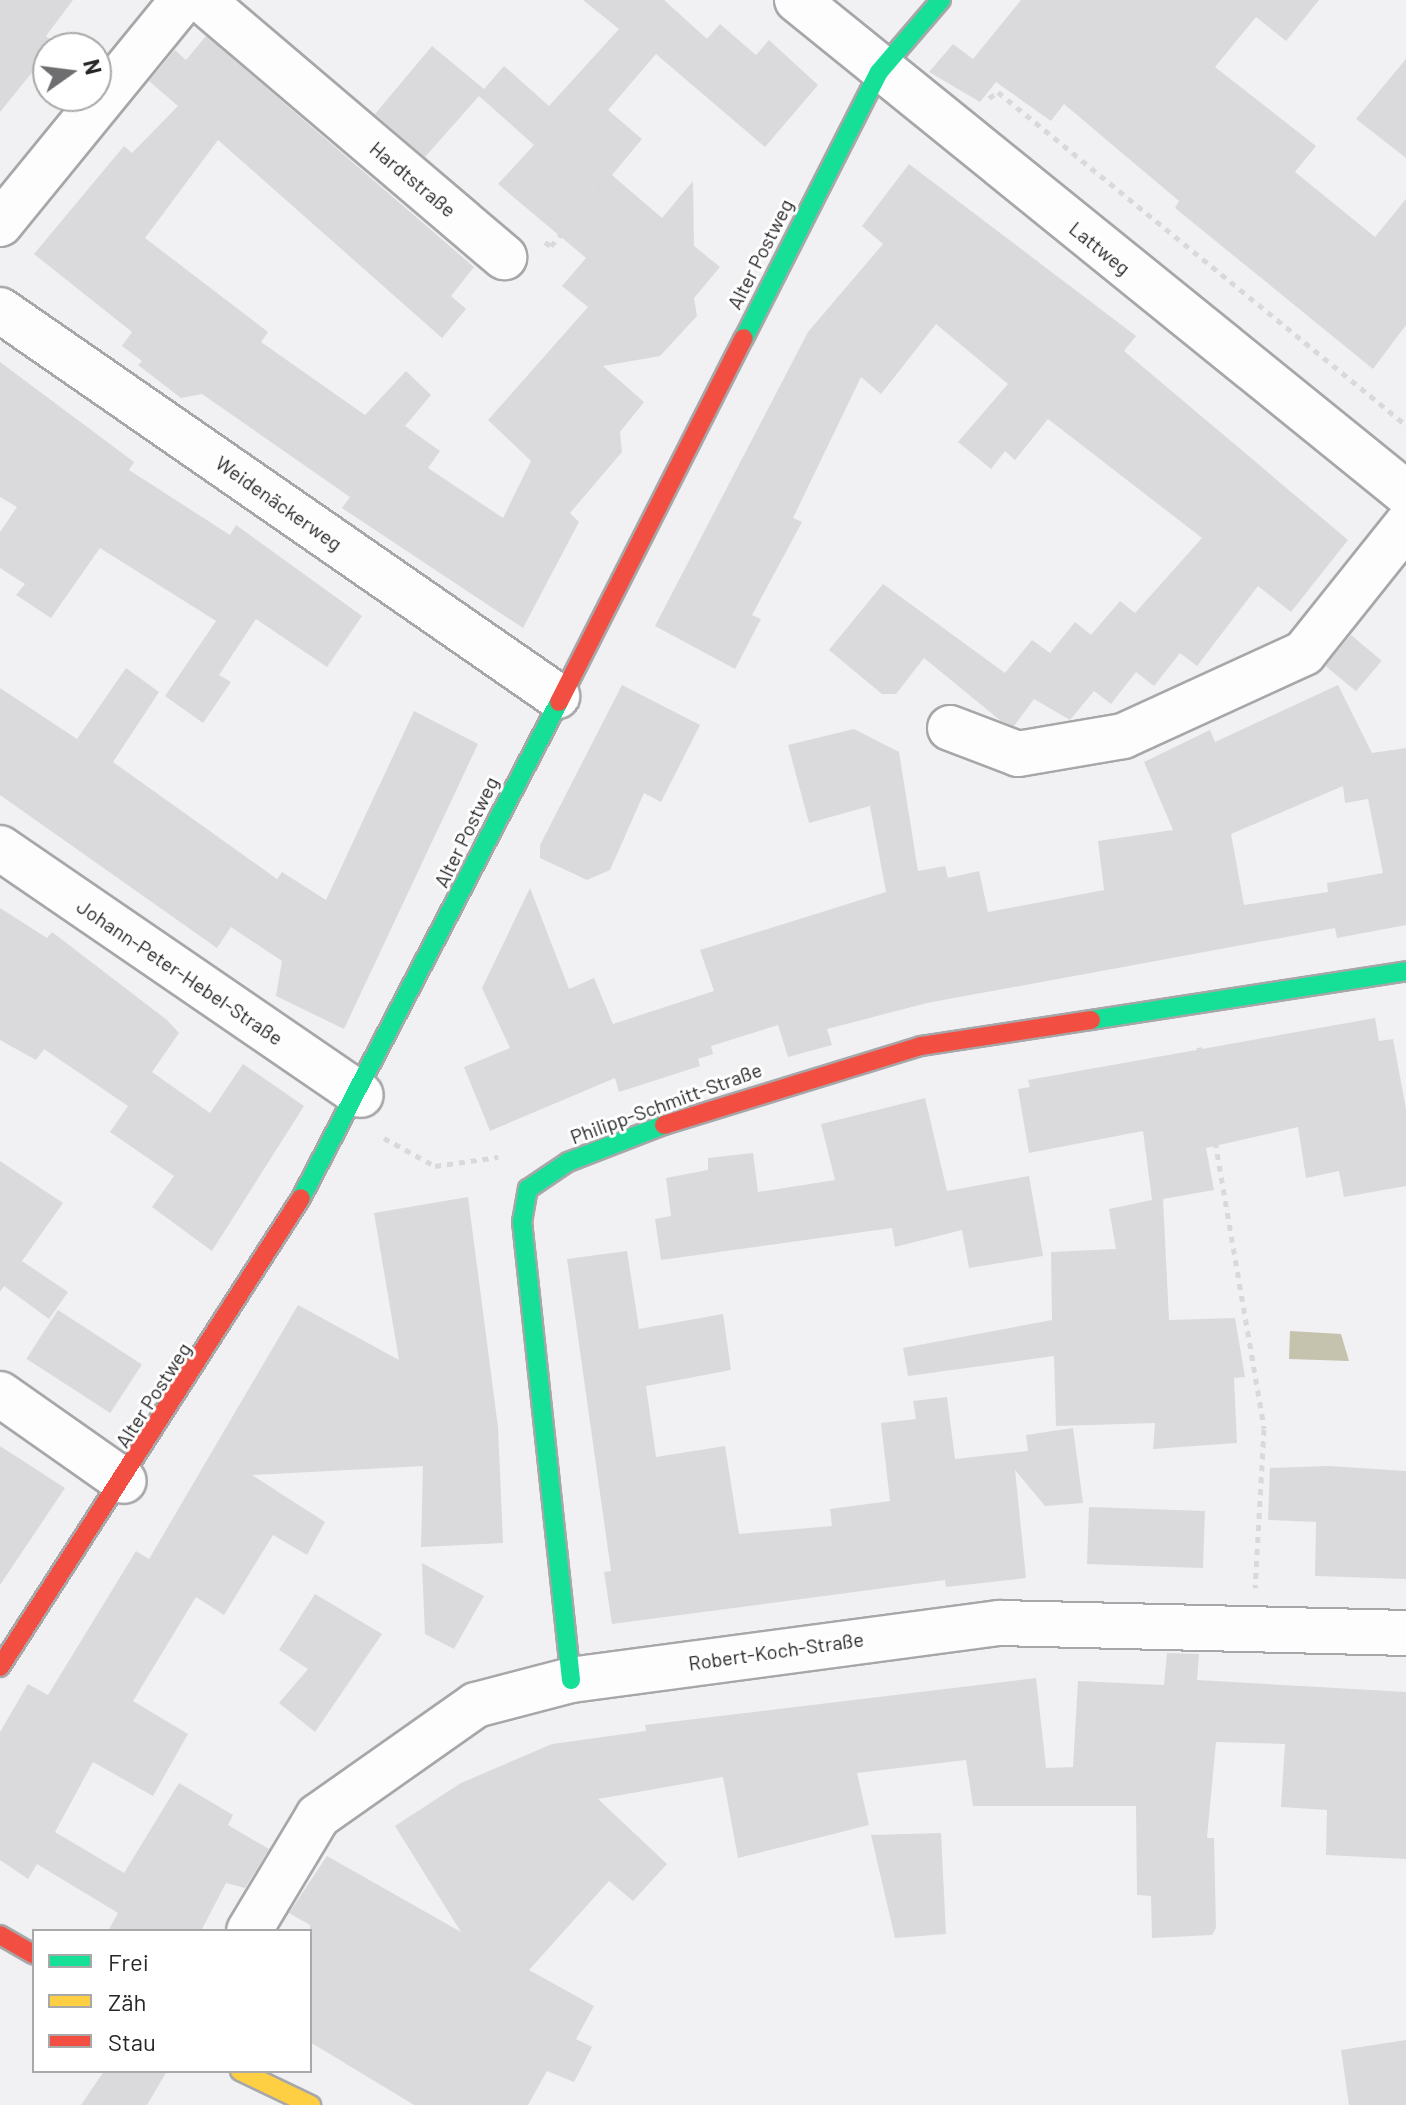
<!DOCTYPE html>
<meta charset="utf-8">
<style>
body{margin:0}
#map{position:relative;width:1406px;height:2105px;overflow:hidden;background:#f1f1f4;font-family:Barlow,sans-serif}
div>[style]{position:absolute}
.water>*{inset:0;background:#c5c3ad}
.building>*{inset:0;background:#dadadc;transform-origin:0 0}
.path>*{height:5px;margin-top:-2.5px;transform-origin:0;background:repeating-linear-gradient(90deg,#d9d9da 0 6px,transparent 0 12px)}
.roads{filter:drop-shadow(2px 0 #a7a7aa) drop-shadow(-2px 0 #a7a7aa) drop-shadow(0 2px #a7a7aa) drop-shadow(0 -2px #a7a7aa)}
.street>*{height:44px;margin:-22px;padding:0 22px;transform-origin:22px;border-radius:22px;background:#fdfdfd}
.fast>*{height:18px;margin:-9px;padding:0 9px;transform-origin:9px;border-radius:9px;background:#16e098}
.slow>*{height:18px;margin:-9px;padding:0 9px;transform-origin:9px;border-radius:9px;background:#ffcf43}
.jam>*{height:18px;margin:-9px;padding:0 9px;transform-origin:9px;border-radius:9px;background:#f24e42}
span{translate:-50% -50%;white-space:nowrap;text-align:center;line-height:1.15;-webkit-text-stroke:6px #fff;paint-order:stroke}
.street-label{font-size:20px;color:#272729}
.legend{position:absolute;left:32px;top:1929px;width:280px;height:144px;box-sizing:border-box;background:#fff;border:2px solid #a9a9a9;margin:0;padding:10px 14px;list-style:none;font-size:24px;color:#272729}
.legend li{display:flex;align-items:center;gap:16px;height:40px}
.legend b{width:40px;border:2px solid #a9a9a9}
.north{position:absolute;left:32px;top:32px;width:80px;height:80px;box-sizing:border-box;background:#fff;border:2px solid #a9a9a9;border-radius:50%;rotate:76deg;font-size:22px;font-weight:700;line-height:32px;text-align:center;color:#272729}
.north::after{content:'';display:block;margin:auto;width:28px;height:36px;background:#6e6e70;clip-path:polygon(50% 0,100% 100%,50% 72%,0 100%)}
</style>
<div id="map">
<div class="water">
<i style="clip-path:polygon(1290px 1331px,1341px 1334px,1349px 1361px,1289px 1359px)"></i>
</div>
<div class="building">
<i style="clip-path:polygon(0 0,73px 0,46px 36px,55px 44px,0 112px)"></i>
<i style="clip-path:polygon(583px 0,664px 0,707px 39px,720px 24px,756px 55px,769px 40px,818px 85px,765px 147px,656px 54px,608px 110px,642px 139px,612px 175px,662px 218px,693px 181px,694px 246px,720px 267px,694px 298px,697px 316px,660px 356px,603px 366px,644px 402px,620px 432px,622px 452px,570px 513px,579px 522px,523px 628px,342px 508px,350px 497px,202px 394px,181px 398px,138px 365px,142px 361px,122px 346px,132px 332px,34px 254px,124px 146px,132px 153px,178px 106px,149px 81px,175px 50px,186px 60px,206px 36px,474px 267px,451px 296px,466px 309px,442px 338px,218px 140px,145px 238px,268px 332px,261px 342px,365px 415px,406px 371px,431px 395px,405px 426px,440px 451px,428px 468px,503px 518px,531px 461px,488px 420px,588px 307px,562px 286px,586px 258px,498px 184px,534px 145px,479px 96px,425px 157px,362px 103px,375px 114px,432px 46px,484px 89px,504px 66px,549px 106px,619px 29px)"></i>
<i style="clip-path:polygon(1021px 0,1319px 0,1286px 41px,1256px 17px,1215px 67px,1316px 146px,1295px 172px,1375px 237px,1406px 199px,1406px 325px,1373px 369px,1175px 208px,1179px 201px,1064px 104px,1051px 121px,996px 82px,980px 102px,929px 72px,953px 44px,973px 59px)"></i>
<i style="clip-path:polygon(1406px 59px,1406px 158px,1356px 119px)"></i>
<i style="clip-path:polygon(909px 164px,1136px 336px,1124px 351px,1348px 540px,1291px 612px,1258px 586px,1197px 666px,1180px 653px,1154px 686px,1136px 672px,1111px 704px,1094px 691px,1070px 720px,1034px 699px,1014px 726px,1001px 721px,924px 658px,896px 694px,882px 694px,829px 650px,883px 584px,1005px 673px,1032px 640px,1050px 653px,1075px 622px,1091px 635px,1120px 601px,1135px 613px,1202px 538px,1048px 419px,1015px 460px,1005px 451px,991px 469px,958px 442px,1008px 384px,936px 324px,881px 394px,861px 377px,793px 518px,802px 522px,752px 615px,761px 619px,735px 669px,655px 626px,808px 332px,883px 244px,862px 226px)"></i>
<i style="clip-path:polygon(0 362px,134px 462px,129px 470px,230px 535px,236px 525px,362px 616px,327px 667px,256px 619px,219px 675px,231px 682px,203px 723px,165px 696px,216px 621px,100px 548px,51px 618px,16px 595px,25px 584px,0 568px,0 532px,17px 507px,0 497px)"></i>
<i style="left:1351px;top:635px;width:40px;height:40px;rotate:40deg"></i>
<i style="clip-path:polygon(126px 668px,159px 692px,113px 762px,277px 879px,282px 872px,326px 900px,414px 711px,478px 744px,344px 1029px,276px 996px,282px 961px,231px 927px,217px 948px,0 795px,0 688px,77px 739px)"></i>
<i style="clip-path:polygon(622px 685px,700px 725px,661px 802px,644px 793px,610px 870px,587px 880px,540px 858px,540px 845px)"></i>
<i style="clip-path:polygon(evenodd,1338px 685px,1372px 753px,1406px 748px,1406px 925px,1337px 938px,1335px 928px,927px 1003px,827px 1029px,832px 1045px,788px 1057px,778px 1025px,711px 1046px,713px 1054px,698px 1059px,700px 1066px,619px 1092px,615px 1078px,490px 1131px,464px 1067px,510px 1048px,482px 988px,530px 888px,569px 989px,594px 978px,613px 1024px,714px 991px,700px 950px,886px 892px,870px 806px,809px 823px,788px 745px,854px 729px,899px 752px,918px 871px,945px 866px,948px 878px,979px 871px,988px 912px,1104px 890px,1098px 841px,1173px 830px,1144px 762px,1210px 730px,1215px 742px,1338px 685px,1343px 786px,1345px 803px,1368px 799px,1383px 873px,1327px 883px,1328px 892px,1244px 905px,1231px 834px,1343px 786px)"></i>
<i style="clip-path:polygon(0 908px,47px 938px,52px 932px,167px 1020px,179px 1033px,152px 1072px,210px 1113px,243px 1064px,304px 1106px,212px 1251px,152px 1207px,174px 1176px,110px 1132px,128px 1106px,44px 1049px,36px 1060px,0 1040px)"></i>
<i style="clip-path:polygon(1375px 1018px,1379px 1041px,1393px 1039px,1406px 1109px,1406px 1186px,1344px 1197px,1339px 1171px,1306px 1178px,1298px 1127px,1206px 1148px,1214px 1190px,1163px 1199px,1169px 1320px,1235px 1318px,1245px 1377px,1234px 1378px,1237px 1443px,1153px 1449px,1155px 1423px,1056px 1426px,1054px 1356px,908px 1376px,903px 1348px,1052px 1320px,1051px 1252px,1116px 1249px,1109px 1209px,1152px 1200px,1143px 1131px,1029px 1153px,1018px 1089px,1030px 1087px,1028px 1080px)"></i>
<i style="clip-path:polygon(925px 1098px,947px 1191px,1029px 1176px,1043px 1256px,969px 1268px,962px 1230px,895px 1247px,892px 1228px,661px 1260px,655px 1219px,671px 1216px,666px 1178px,708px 1170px,708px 1158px,753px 1153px,758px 1192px,835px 1180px,821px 1124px)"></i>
<i style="clip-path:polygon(0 1161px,63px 1203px,22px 1261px,68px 1292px,49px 1319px,4px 1286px,0 1292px)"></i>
<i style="clip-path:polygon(468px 1197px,498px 1427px,503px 1543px,421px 1547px,423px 1466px,252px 1475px,325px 1522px,307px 1555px,273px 1535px,224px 1615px,196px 1597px,133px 1701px,188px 1734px,153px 1796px,93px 1762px,55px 1832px,124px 1873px,179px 1783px,233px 1815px,228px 1825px,269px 1849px,245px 1888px,226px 1883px,201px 1931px,108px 1931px,118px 1913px,37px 1864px,28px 1879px,0 1860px,0 1732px,28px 1684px,48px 1695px,136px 1551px,149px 1559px,298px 1305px,399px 1360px,374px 1213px)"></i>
<i style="clip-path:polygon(627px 1251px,639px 1329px,723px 1314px,731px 1370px,646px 1386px,656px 1457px,725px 1446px,739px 1534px,832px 1526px,830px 1509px,890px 1501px,881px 1423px,916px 1419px,913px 1401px,947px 1397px,955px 1459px,1028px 1451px,1026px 1435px,1073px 1428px,1083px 1503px,1045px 1506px,1015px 1470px,1026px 1578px,946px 1587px,945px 1580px,612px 1624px,604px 1572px,611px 1571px,567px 1259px)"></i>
<i style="left:58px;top:1310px;width:100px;height:58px;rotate:33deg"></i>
<i style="clip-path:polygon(0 1446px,65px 1488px,0 1585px)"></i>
<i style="clip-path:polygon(1329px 1466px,1406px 1471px,1406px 1579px,1315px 1576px,1316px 1522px,1268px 1520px,1270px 1468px)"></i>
<i style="left:1089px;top:1507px;width:116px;height:57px;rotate:2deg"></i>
<i style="clip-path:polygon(422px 1563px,484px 1596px,454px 1649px,425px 1634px)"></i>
<i style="clip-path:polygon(315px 1594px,382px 1634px,315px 1732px,279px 1703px,308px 1669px,279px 1650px)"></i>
<i style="clip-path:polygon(1167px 1653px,1199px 1654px,1197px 1680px,1406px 1692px,1406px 1859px,1326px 1855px,1327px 1810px,1281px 1807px,1285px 1744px,1216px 1742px,1207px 1838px,1214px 1838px,1216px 1928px,1212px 1935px,1152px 1938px,1151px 1896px,1137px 1895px,1136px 1806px,973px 1806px,966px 1760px,857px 1773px,869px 1825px,738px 1858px,723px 1777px,598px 1799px,667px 1864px,633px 1901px,609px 1881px,529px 1970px,594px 2006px,576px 2039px,592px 2047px,574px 2082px,547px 2071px,528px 2105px,414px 2105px,310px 2042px,310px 1925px,289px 1913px,327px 1856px,461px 1932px,395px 1826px,461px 1783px,552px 1744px,646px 1731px,645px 1725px,1036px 1678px,1046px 1768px,1073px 1767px,1078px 1681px,1164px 1685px)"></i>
<i style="clip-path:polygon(941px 1833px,946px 1934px,895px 1938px,871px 1835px)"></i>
<i style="clip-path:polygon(1406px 2040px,1406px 2105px,1349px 2105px,1341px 2050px)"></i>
<i style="clip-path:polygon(104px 2071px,167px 2071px,147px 2105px,81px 2105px)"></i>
</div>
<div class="path">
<i style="left:989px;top:98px;width:11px;rotate:-34deg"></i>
<i style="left:998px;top:92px;width:527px;rotate:39.22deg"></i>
<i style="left:545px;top:242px;width:7px;rotate:34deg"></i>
<i style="left:551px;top:246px;width:88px;rotate:-50.5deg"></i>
<i style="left:1199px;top:1047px;width:387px;rotate:80.3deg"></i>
<i style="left:1264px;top:1429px;width:159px;rotate:93.2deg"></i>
<i style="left:384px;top:1138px;width:58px;rotate:28.8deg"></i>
<i style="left:435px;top:1166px;width:64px;rotate:-8.1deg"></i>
</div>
<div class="roads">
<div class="street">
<i style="left:202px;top:0;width:397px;rotate:40.4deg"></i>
<i style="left:797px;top:0;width:784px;rotate:38.99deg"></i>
<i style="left:0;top:224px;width:289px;rotate:-50.8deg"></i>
<i style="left:0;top:310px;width:678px;rotate:34.72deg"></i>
<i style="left:950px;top:728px;width:73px;rotate:20.9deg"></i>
<i style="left:1018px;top:754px;width:107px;rotate:-9.7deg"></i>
<i style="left:1123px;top:736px;width:199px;rotate:-24.6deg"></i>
<i style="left:1304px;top:653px;width:164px;rotate:-51.4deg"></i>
<i style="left:0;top:848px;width:437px;rotate:34.4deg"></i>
<i style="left:0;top:1394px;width:151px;rotate:35.1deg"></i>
<i style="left:249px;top:1931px;width:134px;rotate:-59deg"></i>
<i style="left:318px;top:1816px;width:193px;rotate:-35.1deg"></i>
<i style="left:476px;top:1705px;width:98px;rotate:-14.7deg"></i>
<i style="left:571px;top:1680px;width:432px;rotate:-7.6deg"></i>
<i style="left:999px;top:1623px;width:407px;rotate:1.4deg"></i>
</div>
<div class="fast">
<i style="left:744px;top:338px;width:298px;rotate:-63.1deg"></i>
<i style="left:879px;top:72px;width:95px;rotate:-49.3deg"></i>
<i style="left:1091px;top:1020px;width:319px;rotate:-8.8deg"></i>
<i style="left:301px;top:1198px;width:559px;rotate:-62.52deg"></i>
<i style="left:571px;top:1680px;width:461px;rotate:-96.1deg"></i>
<i style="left:522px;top:1222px;width:34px;rotate:-80deg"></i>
<i style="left:528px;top:1189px;width:48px;rotate:-34deg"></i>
<i style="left:568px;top:1162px;width:103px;rotate:-21.1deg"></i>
</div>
<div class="slow">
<i style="left:240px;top:2071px;width:79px;rotate:25.6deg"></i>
</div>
<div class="jam">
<i style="left:559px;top:702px;width:408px;rotate:-63.1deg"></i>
<i style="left:664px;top:1125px;width:269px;rotate:-17.1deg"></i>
<i style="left:921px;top:1046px;width:172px;rotate:-8.7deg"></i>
<i style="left:0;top:1667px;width:557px;rotate:-57.31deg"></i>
<i style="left:0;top:1935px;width:39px;rotate:30deg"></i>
</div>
</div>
<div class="street-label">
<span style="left:413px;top:179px;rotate:40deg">Hardtstraße</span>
<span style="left:1100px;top:248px;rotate:39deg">Lattweg</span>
<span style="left:760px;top:254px;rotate:-63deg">Alter Postweg</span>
<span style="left:279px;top:503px;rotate:35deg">Weidenäckerweg</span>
<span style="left:466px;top:832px;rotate:-64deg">Alter Postweg</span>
<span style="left:180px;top:972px;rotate:34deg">Johann-Peter-Hebel-Straße</span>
<span style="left:666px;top:1103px;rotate:-20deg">Philipp-Schmitt-Straße</span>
<span style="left:153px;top:1395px;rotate:-57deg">Alter Postweg</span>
<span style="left:776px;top:1651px;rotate:-8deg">Robert-Koch-Straße</span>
</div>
<ul class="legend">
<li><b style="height:10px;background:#16e098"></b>Frei</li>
<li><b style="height:10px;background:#ffcf43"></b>Zäh</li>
<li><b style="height:10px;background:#f24e42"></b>Stau</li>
</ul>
<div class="north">N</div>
</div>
